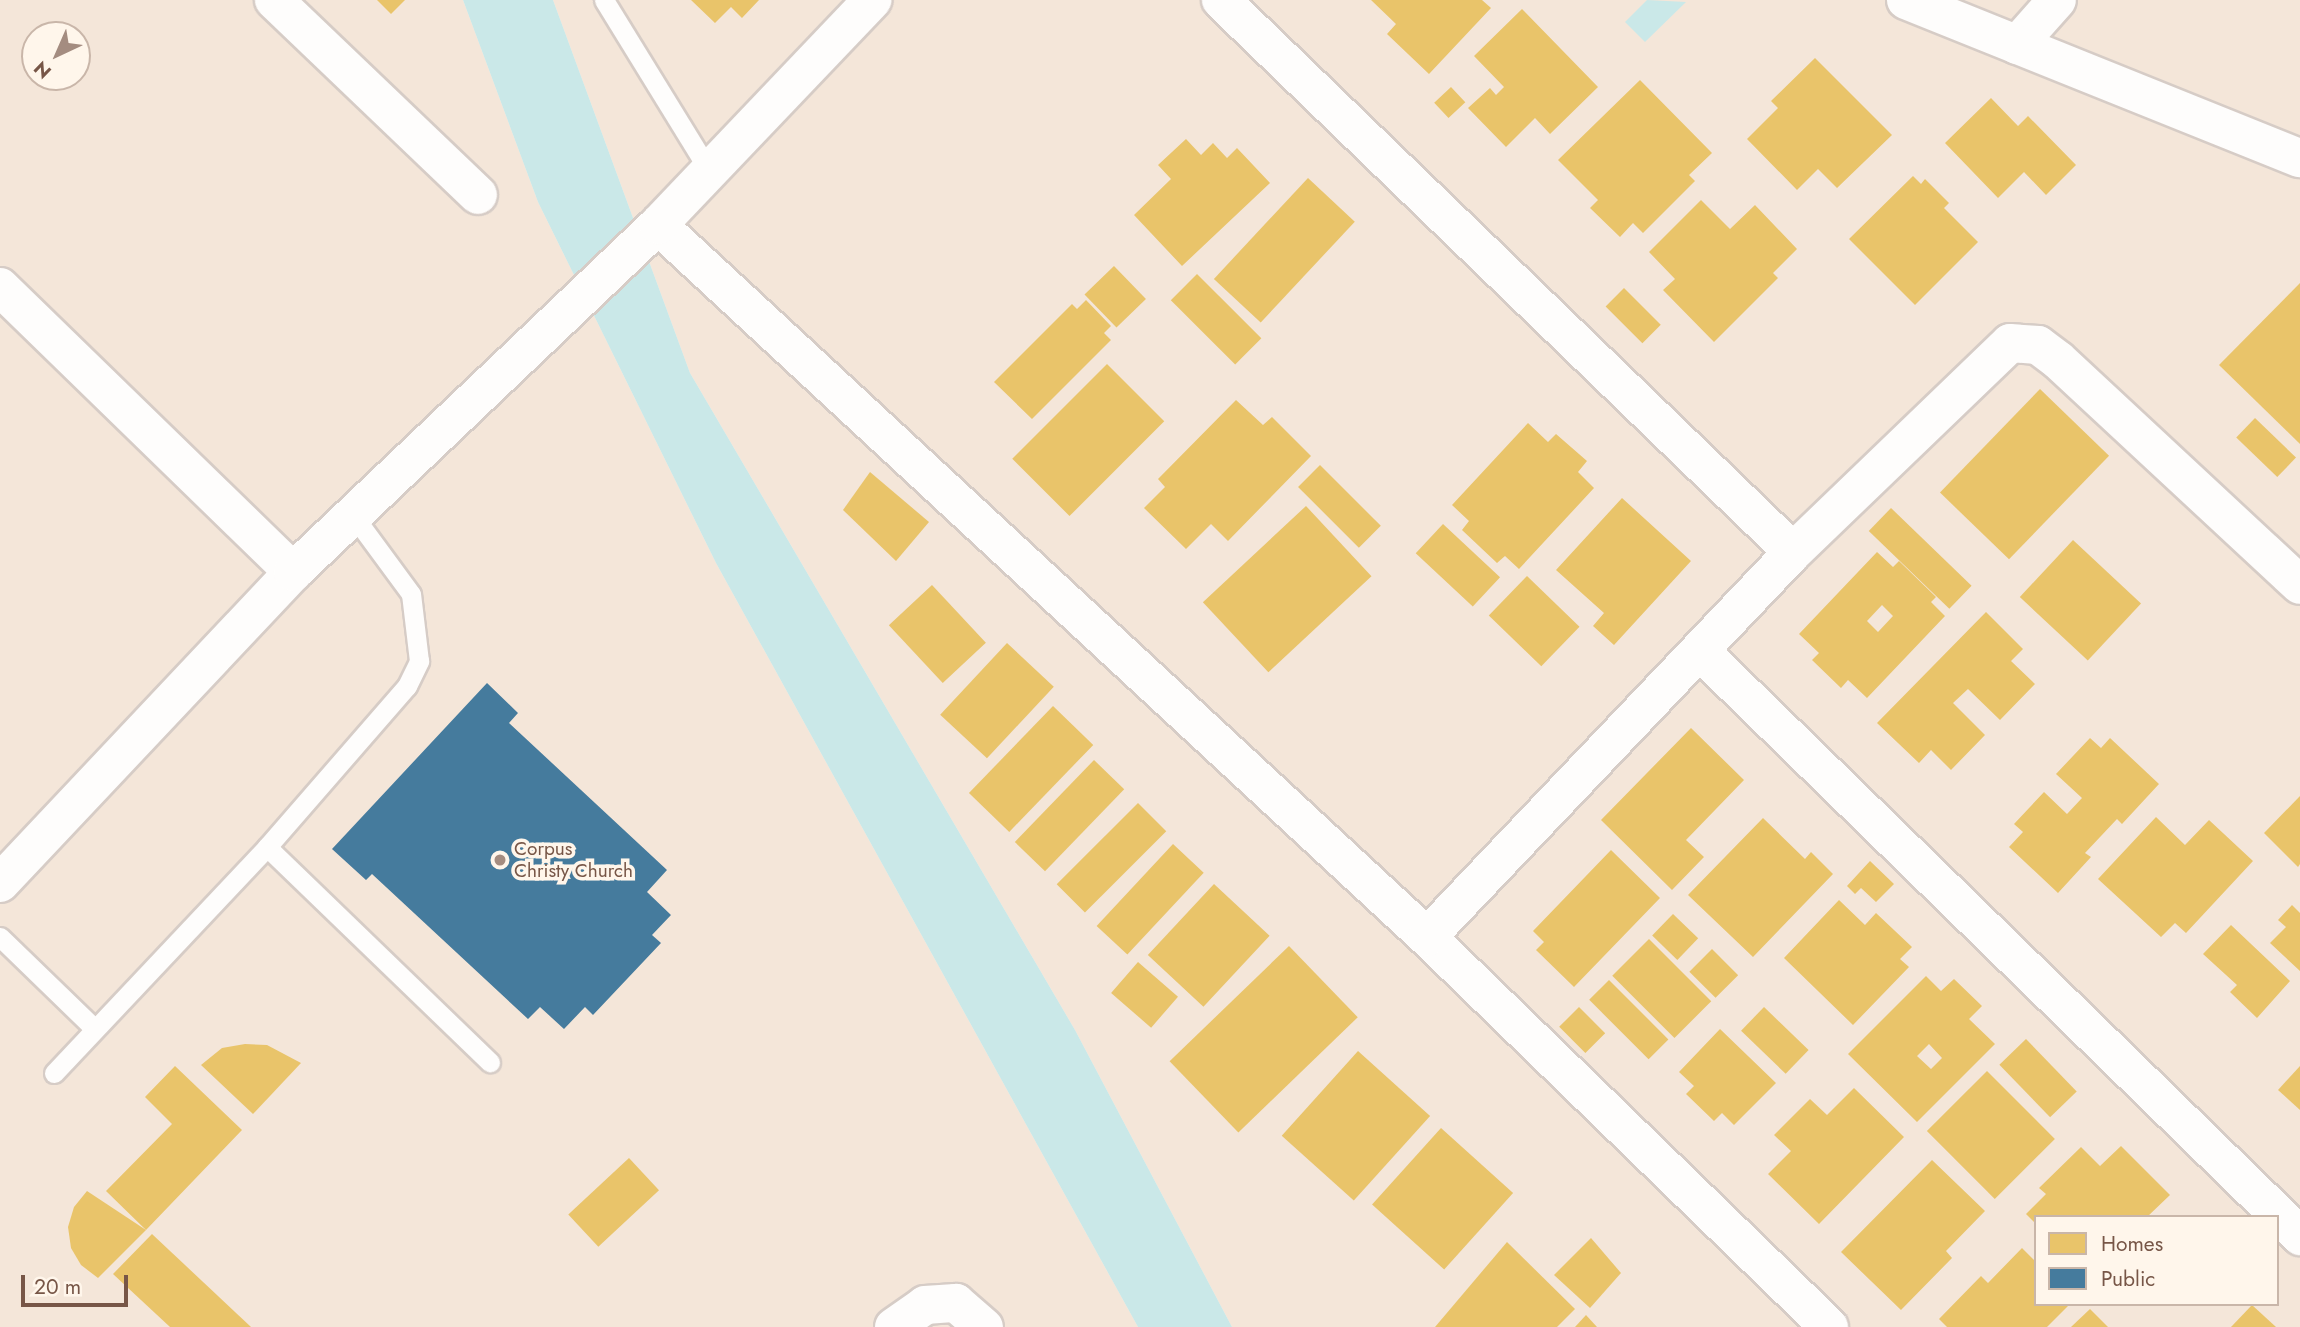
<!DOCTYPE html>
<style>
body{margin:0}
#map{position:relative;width:2300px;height:1327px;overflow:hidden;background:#f8f1e9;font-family:Jost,sans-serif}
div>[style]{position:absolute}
.residential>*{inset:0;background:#f4e6d9}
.water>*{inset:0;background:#cae8e8}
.homes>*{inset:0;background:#e9c46a;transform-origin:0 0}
.public>*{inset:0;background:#457b9d}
.roads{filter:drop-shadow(2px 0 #d6ccc6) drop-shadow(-2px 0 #d6ccc6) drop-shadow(0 2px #d6ccc6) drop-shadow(0 -2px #d6ccc6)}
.service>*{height:19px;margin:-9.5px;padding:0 9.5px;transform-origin:9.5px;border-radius:9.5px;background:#fefdfc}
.minor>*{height:38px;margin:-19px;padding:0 19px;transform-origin:19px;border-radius:19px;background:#fefdfc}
.tertiary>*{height:38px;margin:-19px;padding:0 19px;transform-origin:19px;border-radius:19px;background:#fefdfc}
.dots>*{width:19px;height:19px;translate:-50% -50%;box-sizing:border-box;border:4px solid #fff6eb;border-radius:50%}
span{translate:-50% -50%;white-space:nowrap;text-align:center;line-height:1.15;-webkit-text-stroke:7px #fff6eb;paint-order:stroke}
.poi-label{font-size:19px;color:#775647}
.left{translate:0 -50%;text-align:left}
.legend{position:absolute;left:2034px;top:1215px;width:245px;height:91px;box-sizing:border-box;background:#fff6eb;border:2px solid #c9b6a9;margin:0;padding:9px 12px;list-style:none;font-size:21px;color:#775647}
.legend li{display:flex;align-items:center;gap:14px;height:35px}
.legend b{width:35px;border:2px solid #c9b6a9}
.north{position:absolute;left:21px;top:21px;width:70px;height:70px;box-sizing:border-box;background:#fff6eb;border:2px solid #c9b6a9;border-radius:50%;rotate:224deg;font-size:19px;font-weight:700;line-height:28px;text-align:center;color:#775647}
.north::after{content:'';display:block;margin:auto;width:24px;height:32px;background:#a48c80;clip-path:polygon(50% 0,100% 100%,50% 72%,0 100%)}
.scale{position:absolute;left:21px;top:1275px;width:107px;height:32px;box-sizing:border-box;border:4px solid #775647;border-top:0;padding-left:9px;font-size:21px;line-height:24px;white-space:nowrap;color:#775647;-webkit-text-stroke:5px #fff6eb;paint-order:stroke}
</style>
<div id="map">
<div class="residential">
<i style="clip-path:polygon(evenodd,0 0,463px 0,538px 202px,716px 563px,1138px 1327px,0 1327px,0 0,35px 35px,77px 35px,77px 77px,35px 77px,35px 35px)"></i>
<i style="clip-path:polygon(evenodd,553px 0,2300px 0,2300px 1327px,1232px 1327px,1075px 1030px,690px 373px,553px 0,2036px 1217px,2277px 1217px,2277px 1304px,2036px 1304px,2036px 1217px)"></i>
</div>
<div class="water">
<i style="clip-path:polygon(463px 0,553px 0,690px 373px,1075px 1030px,1232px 1327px,1138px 1327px,716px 563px,538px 202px)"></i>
<i style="clip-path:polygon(1647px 0,1686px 2px,1645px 42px,1625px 22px)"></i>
</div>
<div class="homes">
<i style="clip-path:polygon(377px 0,405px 0,391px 14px)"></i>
<i style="clip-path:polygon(691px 0,759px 0,742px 18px,731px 7px,715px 23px)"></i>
<i style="clip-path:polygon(1371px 0,1482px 0,1491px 8px,1429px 74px,1387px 34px,1396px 24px)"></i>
<i style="clip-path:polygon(1522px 9px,1598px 87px,1550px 134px,1535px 118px,1506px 147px,1468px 108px,1490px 88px,1496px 95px,1504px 87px,1474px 56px)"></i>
<i style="clip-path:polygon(1815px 58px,1892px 135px,1837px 188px,1818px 169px,1797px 190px,1747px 139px,1778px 108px,1771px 101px)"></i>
<i style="clip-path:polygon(1640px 80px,1712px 153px,1689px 175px,1695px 181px,1643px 233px,1633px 223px,1620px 237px,1590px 208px,1598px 200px,1558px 160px)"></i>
<i style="left:1451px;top:87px;width:21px;height:23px;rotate:47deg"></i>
<i style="clip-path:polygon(1991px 98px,2018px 126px,2028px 116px,2076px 165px,2046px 195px,2024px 172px,1998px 198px,1945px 143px)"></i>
<i style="clip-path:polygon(1186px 139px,1201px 155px,1213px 143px,1227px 158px,1237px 148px,1270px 183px,1182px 266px,1134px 215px,1171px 179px,1158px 165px)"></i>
<i style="clip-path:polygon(1913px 176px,1921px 184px,1925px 179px,1949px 203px,1944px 208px,1978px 242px,1915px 305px,1849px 239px)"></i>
<i style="left:1308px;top:178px;width:64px;height:138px;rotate:43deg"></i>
<i style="clip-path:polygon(1701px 200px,1730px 229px,1755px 205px,1797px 249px,1773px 273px,1778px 278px,1714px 342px,1663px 290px,1675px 279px,1649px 252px)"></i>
<i style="left:1114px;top:266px;width:46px;height:41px;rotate:46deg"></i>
<i style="left:1197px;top:274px;width:91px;height:37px;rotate:45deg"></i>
<i style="clip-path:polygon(2300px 283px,2300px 444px,2219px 365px)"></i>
<i style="left:1624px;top:288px;width:52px;height:26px;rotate:45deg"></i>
<i style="clip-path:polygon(1086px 300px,1111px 326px,1104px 333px,1111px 340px,1032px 419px,994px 382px,1072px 304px,1077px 309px)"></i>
<i style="left:1107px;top:364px;width:81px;height:134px;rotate:45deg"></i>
<i style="left:2040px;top:389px;width:96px;height:144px;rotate:44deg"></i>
<i style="clip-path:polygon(1236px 400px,1263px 425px,1272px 417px,1311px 456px,1228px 541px,1211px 524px,1186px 549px,1144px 508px,1165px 487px,1158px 479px)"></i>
<i style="left:2255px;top:418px;width:57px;height:27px;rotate:44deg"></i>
<i style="clip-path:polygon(1528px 423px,1548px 442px,1556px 434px,1587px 461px,1578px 472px,1594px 488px,1519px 569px,1505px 556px,1497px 563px,1462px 530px,1469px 521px,1452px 505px)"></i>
<i style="left:1320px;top:465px;width:86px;height:31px;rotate:45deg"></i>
<i style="clip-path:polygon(870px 472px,929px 522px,896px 561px,843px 510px)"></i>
<i style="clip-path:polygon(1622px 498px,1691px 561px,1614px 645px,1593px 626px,1604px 613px,1556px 570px)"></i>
<i style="left:1306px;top:506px;width:96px;height:141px;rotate:47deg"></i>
<i style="left:1891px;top:508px;width:112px;height:32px;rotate:44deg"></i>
<i style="left:1443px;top:524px;width:78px;height:40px;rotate:43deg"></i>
<i style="left:2073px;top:540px;width:93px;height:78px;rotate:43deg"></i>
<i style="clip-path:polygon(evenodd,1877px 552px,1893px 567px,1899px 561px,1936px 597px,1931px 602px,1945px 616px,1867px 698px,1848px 680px,1841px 688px,1812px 660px,1819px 653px,1799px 634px,1877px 552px,1882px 605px,1893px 616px,1878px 632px,1867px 621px,1882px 605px)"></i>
<i style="left:1527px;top:576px;width:73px;height:55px;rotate:44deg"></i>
<i style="left:932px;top:585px;width:79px;height:59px;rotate:47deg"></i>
<i style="clip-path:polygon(1986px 612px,2023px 649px,2011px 661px,2035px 684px,2000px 720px,1968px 689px,1953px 703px,1985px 735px,1951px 770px,1931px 750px,1919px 763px,1877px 723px)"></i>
<i style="left:1007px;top:643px;width:64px;height:98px;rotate:43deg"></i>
<i style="left:1053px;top:706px;width:56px;height:121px;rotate:44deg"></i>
<i style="clip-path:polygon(1691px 728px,1744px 780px,1686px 840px,1704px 857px,1672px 890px,1601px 820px)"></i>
<i style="clip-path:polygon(2090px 738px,2101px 748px,2110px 738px,2159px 784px,2122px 824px,2117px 819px,2085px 853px,2091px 857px,2058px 893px,2009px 847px,2023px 832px,2014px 824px,2044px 792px,2067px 814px,2082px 798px,2056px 774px)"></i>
<i style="left:1094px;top:760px;width:42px;height:114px;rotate:44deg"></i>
<i style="clip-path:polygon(2300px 796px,2300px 864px,2298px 867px,2264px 833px)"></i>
<i style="left:1138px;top:803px;width:40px;height:115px;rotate:45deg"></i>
<i style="clip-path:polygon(2156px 817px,2185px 845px,2209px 820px,2253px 861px,2186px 933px,2175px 923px,2161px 937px,2098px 879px)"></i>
<i style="clip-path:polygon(1763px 818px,1805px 859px,1811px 852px,1833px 874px,1753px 957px,1688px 895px)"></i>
<i style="left:1173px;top:844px;width:42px;height:112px;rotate:43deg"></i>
<i style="clip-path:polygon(1611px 850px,1660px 898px,1574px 987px,1536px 950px,1544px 942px,1533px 931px)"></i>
<i style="clip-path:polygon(1870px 861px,1894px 884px,1876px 902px,1861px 888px,1855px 894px,1847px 886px)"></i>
<i style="left:1214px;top:884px;width:76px;height:97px;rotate:43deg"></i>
<i style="clip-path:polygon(1839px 900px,1865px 925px,1876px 913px,1912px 947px,1900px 959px,1909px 967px,1853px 1025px,1784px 958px)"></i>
<i style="clip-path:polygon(2292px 905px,2300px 913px,2300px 971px,2270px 943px,2286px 927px,2278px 920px)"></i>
<i style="left:1673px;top:914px;width:35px;height:30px;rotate:44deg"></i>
<i style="clip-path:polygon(2231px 925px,2290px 981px,2257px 1018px,2230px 992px,2237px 985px,2203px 954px)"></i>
<i style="left:1649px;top:939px;width:88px;height:52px;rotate:45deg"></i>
<i style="left:1289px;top:946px;width:99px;height:166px;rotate:46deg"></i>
<i style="left:1712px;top:949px;width:37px;height:32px;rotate:45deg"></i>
<i style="left:1138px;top:962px;width:53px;height:41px;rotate:41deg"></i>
<i style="clip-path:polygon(evenodd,1926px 976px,1941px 991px,1954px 979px,1982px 1006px,1969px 1019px,1995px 1044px,1917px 1122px,1848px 1054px,1926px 976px,1929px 1044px,1942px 1058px,1931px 1069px,1917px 1056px,1929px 1044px)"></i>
<i style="left:1609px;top:980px;width:84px;height:28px;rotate:45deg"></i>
<i style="left:1579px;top:1007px;width:37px;height:28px;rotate:45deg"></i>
<i style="left:1764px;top:1007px;width:62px;height:33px;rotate:44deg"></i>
<i style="clip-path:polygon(1720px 1029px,1776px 1083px,1734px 1125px,1722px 1113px,1714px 1121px,1686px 1094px,1694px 1086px,1679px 1072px)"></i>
<i style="left:2026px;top:1039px;width:73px;height:37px;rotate:46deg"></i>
<i style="clip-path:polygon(245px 1044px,267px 1045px,301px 1063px,253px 1114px,201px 1065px,222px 1048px)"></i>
<i style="left:1358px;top:1051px;width:97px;height:114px;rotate:42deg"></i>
<i style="clip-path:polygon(175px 1066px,242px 1130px,146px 1230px,106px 1191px,172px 1124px,145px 1097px)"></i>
<i style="clip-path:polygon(2300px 1066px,2300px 1110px,2278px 1090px)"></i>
<i style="left:1987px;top:1071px;width:96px;height:85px;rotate:45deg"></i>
<i style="clip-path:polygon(1854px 1088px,1904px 1137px,1819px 1224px,1768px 1174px,1791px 1151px,1774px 1135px,1810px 1099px,1827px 1115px)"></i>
<i style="left:1441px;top:1128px;width:97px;height:103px;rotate:42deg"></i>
<i style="clip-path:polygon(2121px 1146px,2170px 1195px,2147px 1217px,2036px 1217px,2036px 1224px,2026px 1214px,2046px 1194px,2039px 1188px,2081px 1147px,2100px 1166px)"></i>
<i style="left:629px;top:1158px;width:44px;height:83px;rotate:47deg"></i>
<i style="clip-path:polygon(1932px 1160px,1985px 1211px,1946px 1251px,1952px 1258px,1901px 1310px,1841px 1252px)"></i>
<i style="clip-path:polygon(87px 1191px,146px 1230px,98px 1278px,81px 1265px,71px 1248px,68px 1227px,74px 1207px)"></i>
<i style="clip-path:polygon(152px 1234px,251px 1327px,170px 1327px,113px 1274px)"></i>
<i style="clip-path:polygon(1591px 1238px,1621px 1273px,1590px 1308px,1554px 1275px)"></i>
<i style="clip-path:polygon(1507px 1242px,1575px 1309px,1557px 1327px,1435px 1327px)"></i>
<i style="clip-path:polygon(2022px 1248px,2036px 1262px,2036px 1304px,2070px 1304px,2047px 1327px,1947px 1327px,1939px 1319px,1981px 1276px,1988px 1283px)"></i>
<i style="clip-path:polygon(2252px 1305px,2276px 1327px,2231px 1327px)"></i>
<i style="clip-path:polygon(2090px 1309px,2108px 1327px,2071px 1327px)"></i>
<i style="clip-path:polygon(1586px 1315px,1597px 1327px,1575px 1327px)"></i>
</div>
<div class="public">
<i style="clip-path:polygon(487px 683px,518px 713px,509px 723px,667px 870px,647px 892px,671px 915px,652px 935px,661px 943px,593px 1015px,585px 1007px,564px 1029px,540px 1007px,528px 1019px,372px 874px,366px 880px,332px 849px)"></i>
</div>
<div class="roads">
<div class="service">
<i style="left:604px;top:0;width:201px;rotate:58.4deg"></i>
<i style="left:267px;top:847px;width:310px;rotate:44deg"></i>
<i style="left:0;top:937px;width:132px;rotate:44.1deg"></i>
<i style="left:54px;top:1073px;width:311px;rotate:-46.7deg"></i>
<i style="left:267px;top:847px;width:213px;rotate:-49deg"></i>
<i style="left:407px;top:686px;width:28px;rotate:-64deg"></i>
<i style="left:419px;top:661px;width:67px;rotate:-96.8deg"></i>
<i style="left:411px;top:594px;width:98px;rotate:-126.3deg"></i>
</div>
<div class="minor">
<i style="left:274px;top:0;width:282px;rotate:43.7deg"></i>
<i style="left:1221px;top:0;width:795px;rotate:43.98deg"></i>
<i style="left:2017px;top:45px;width:60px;rotate:-48.4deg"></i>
<i style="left:658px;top:225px;width:1048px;rotate:42.8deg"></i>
<i style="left:1427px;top:937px;width:560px;rotate:44.13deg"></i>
<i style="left:0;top:287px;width:409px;rotate:44.2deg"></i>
<i style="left:1701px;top:652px;width:837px;rotate:44.27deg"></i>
<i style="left:0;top:883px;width:427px;rotate:-46.7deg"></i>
<i style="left:293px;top:572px;width:504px;rotate:-43.55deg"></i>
<i style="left:658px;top:225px;width:311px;rotate:-46.4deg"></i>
<i style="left:1427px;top:937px;width:531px;rotate:-46.45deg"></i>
<i style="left:1793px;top:552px;width:301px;rotate:-43.9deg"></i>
<i style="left:2010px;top:343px;width:28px;rotate:4deg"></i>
<i style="left:2038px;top:345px;width:25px;rotate:37deg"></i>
<i style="left:2058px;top:360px;width:330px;rotate:42.9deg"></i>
<i style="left:894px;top:1327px;width:38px;rotate:-35deg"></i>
<i style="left:925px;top:1305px;width:31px;rotate:-4deg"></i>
<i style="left:956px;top:1303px;width:37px;rotate:41deg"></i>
</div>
<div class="tertiary">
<i style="left:1906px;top:0;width:424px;rotate:21.9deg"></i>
</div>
</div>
<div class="dots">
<i style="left:500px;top:860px;background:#a48c80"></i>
</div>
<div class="poi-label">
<span class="left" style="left:514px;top:860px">Corpus<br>Christy Church</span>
</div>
<ul class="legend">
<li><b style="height:19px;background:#e9c46a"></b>Homes</li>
<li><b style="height:19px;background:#457b9d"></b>Public</li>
</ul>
<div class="north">N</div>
<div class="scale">20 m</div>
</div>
